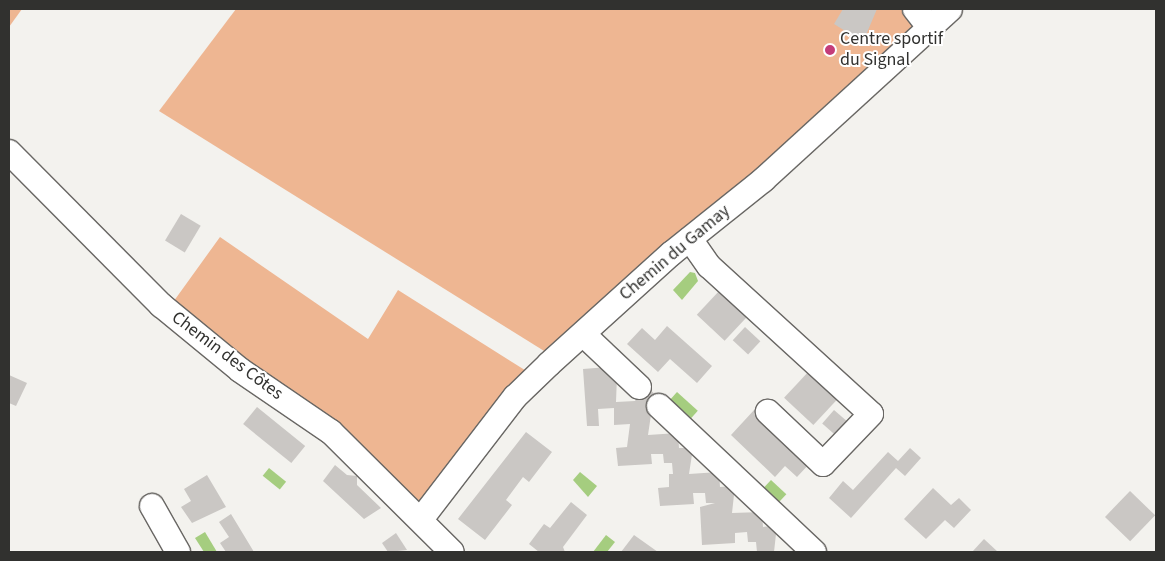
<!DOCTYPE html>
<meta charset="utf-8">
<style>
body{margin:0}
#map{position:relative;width:1165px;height:561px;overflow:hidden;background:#f3f2ee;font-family:"Source Sans 3",sans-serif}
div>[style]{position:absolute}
.green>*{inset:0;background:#eeb692}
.water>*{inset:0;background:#a5cd7f;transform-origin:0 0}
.building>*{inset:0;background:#cac7c4;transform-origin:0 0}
.roads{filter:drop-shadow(1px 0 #696764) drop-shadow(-1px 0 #696764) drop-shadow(0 1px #696764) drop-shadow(0 -1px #696764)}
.minor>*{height:24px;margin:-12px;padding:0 12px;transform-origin:12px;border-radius:12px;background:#fff}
.dots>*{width:14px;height:14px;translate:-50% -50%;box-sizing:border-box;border:2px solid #fff;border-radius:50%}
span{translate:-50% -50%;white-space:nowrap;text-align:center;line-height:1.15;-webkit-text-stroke:4px #fff;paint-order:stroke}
.poi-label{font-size:18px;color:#31312f}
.left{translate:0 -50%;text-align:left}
.street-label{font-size:18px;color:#31312f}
.frame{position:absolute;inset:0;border:10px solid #31312f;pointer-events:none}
</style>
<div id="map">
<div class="green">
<i style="clip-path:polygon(9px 9px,22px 9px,9px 27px)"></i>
<i style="clip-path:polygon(236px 9px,942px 9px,549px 354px,159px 111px)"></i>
<i style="clip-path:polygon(220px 237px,368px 339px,398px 290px,528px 372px,427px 500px,418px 500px,171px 305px)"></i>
</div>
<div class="water">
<i style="clip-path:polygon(690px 272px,695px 273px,698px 281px,682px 300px,673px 290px)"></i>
<i style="left:677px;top:392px;width:28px;height:10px;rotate:42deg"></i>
<i style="left:269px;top:468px;width:22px;height:10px;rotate:39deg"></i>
<i style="clip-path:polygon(580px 472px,597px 486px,588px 497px,573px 480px)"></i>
<i style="left:771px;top:480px;width:21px;height:11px;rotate:43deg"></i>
<i style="clip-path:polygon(205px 532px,217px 552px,204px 552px,195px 538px)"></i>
<i style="clip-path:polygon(606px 535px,615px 542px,607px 552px,593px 552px)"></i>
</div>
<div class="building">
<i style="clip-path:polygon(843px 9px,877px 9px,863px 42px,834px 24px)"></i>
<i style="left:181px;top:214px;width:23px;height:31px;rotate:31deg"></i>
<i style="left:720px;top:290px;width:38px;height:34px;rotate:43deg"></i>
<i style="clip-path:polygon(667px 326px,712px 366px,697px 383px,670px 359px,658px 372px,627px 344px,642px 328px,655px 340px)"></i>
<i style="left:745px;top:327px;width:21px;height:18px;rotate:43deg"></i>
<i style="clip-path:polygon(608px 367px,617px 376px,616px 402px,635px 401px,645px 385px,660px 399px,652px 408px,648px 435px,678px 433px,679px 448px,693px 448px,689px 474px,719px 472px,720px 487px,735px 486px,732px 513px,762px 512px,763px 527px,777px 525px,774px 552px,757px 552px,756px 542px,748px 542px,747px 532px,735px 533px,735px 543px,702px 545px,700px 507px,715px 503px,706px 503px,705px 493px,693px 493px,694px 504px,660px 506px,658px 488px,669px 487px,669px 474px,673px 474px,672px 463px,664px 463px,663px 454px,651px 454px,652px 464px,618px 466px,616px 448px,627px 447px,630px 424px,614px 425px,614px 408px,598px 409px,599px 426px,587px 426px,583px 369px)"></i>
<i style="left:810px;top:370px;width:40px;height:38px;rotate:43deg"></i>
<i style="clip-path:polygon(9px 375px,27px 383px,16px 406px,9px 403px)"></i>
<i style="left:257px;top:407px;width:62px;height:22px;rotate:39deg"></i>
<i style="clip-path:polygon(755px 409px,811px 462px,797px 477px,785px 466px,775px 477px,731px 435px)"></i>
<i style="left:834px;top:410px;width:20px;height:18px;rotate:41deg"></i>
<i style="clip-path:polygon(526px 432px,552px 452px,529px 482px,523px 477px,506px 500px,512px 505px,485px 540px,458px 519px)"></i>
<i style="clip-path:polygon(910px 448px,921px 458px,905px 476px,896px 468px,851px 518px,829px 498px,843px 481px,853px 490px,888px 452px,898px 461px)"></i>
<i style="clip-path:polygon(335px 465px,347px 475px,357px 476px,357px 485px,381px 508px,364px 519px,323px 481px)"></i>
<i style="clip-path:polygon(207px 475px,226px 507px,192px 523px,181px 507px,191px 501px,184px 489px)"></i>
<i style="clip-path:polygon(933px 488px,951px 505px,959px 498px,971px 510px,954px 528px,945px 520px,926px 539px,904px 519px)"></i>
<i style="left:1130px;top:491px;width:35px;height:36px;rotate:44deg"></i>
<i style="clip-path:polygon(571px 502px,587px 515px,563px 547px,565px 552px,539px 552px,529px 544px,544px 524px,550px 528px)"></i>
<i style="clip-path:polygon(231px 514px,254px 552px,226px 552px,220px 543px,229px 537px,219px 522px)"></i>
<i style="clip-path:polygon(396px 533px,407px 550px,388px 552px,382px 543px)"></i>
<i style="clip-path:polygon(634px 535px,658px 552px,621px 552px)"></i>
<i style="clip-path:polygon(984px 539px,998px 552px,972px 552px)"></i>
</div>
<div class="roads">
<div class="minor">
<i style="left:915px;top:9px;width:23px;rotate:52deg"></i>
<i style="left:9px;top:152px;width:216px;rotate:45.2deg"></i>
<i style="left:161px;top:305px;width:102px;rotate:39.4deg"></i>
<i style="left:240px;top:370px;width:110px;rotate:34.3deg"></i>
<i style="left:331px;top:432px;width:170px;rotate:44.8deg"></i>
<i style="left:690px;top:239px;width:33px;rotate:55deg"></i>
<i style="left:709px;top:266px;width:219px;rotate:42.4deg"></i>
<i style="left:871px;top:414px;width:69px;rotate:133.8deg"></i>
<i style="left:823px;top:464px;width:76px;rotate:-136.6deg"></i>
<i style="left:583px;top:334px;width:77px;rotate:43.4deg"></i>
<i style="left:659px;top:406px;width:213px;rotate:43.3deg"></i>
<i style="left:152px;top:506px;width:53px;rotate:60.5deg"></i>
<i style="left:422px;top:518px;width:153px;rotate:-52.5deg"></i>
<i style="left:515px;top:397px;width:47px;rotate:-44.1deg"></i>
<i style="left:549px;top:364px;width:166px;rotate:-42.1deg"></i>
<i style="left:672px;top:253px;width:117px;rotate:-38.7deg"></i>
<i style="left:763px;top:180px;width:253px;rotate:-42.4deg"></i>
</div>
</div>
<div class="dots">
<i style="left:830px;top:50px;background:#c43c79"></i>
</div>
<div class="poi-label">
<span class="left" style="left:840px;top:50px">Centre sportif<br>du Signal</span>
</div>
<div class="street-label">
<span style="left:675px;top:253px;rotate:-40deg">Chemin du Gamay</span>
<span style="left:227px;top:356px;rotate:37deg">Chemin des Côtes</span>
</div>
<div class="frame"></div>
</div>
